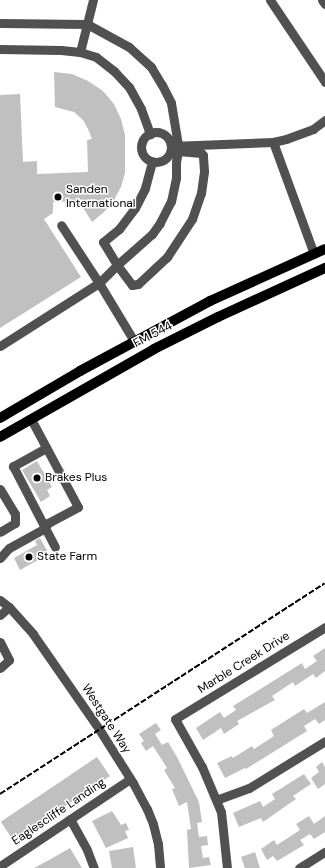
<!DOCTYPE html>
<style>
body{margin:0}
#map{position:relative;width:325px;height:868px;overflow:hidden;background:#fff;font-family:"DM Sans",sans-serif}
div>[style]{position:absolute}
.building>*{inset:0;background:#c0c0c0;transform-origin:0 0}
.minor>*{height:9px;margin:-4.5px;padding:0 4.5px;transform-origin:4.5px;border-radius:4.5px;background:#515151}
.minor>.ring{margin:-4.5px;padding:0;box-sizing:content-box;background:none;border:9px solid #515151;border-radius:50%}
.major>*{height:10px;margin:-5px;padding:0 5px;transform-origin:5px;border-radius:5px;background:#000}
.rail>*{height:2px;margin-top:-1px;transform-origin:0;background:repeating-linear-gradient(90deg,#000 0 6px,transparent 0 8px)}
.dots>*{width:11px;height:11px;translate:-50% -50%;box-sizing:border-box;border:2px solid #fff;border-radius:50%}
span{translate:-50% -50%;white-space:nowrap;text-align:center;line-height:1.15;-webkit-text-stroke:3px #fff;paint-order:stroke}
.poi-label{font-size:12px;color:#000}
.left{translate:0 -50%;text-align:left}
.street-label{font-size:12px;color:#000}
</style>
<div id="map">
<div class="building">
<i style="clip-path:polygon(54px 72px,72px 74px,88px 81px,103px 91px,114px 104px,121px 119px,125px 135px,125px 173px,121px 187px,114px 200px,104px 212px,92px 222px,79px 201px,53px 202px,53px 213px,44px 219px,81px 277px,0 328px,0 95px,20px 94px,23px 162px,37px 161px,37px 174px,88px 172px,87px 140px,92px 139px,88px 129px,83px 120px,74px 112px,55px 107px)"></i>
<i style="clip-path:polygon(37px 461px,52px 487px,47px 490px,50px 496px,41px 502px,22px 470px)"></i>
<i style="clip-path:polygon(40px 538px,49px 554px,20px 570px,14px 558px,37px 545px,35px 541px)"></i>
<i style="clip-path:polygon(325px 648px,325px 671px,316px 678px,313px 674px,295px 686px,293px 682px,272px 696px,275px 700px,237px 721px,239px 724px,224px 734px,221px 728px,203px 740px,196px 728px,220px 712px,224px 718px,236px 710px,233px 706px,302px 663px,305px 669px,317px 661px,313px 656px)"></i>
<i style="clip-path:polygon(325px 702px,325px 720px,319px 724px,315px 719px,304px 726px,307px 731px,246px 769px,245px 768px,225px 778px,217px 763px,232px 756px,233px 758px,252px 746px,254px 749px,274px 736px,271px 730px,304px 709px,307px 713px)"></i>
<i style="clip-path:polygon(156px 723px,161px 730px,155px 734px,162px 745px,168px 742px,177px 757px,199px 802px,202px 822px,197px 823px,199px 837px,207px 836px,208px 845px,201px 846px,203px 858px,209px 857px,211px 865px,189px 868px,187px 830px,191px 829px,187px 802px,179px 806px,172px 789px,175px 788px,164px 770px,167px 768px,153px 746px,146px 751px,141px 743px,144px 741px,139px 734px)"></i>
<i style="left:97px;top:757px;width:23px;height:116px;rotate:56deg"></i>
<i style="clip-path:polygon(322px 762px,325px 767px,325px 784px,318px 789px,311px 778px,319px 772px,316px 767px)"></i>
<i style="clip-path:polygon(304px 774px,311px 784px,293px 796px,296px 799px,263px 822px,261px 818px,239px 827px,233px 813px,260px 801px,263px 807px,275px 799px,272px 794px)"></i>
<i style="clip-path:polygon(112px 811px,121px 825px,126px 823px,129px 830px,125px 831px,128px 838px,106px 848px,92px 821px)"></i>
<i style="clip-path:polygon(309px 816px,314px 824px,325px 816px,325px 832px,314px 839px,310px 834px,300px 840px,304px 845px,277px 861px,273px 856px,267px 860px,261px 849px,274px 840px,277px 845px,300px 830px,296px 824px)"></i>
<i style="clip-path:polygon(133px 847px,136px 868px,112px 868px,109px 851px)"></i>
<i style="clip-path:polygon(70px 848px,82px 868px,34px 868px,49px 860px)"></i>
<i style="clip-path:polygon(255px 852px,260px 868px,245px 868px,241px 857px)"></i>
</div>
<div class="minor">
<i style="left:270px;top:0;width:99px;rotate:56.1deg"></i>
<i style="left:322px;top:0;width:5px;rotate:53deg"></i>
<i style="left:0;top:23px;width:87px;rotate:0.7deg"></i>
<i style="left:87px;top:24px;width:48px;rotate:28.7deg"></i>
<i style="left:129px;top:47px;width:30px;rotate:42deg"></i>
<i style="left:151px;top:67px;width:21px;rotate:59deg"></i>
<i style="left:162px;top:85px;width:20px;rotate:63deg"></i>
<i style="left:171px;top:103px;width:43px;rotate:80.5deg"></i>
<i style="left:178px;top:145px;width:6px;rotate:90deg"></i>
<i style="left:178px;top:151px;width:11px;rotate:100deg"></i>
<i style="left:176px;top:162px;width:16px;rotate:90deg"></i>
<i style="left:176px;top:178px;width:24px;rotate:102deg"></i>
<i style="left:171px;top:201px;width:25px;rotate:117deg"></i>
<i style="left:160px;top:223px;width:14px;rotate:126deg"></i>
<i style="left:152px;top:234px;width:47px;rotate:138.5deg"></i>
<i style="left:117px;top:265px;width:25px;rotate:53deg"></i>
<i style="left:132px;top:285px;width:6px;rotate:-9deg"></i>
<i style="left:138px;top:284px;width:40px;rotate:-43deg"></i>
<i style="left:167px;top:257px;width:45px;rotate:-56.7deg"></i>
<i style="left:192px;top:219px;width:28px;rotate:-71deg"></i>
<i style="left:201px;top:193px;width:22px;rotate:-82deg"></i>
<i style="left:204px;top:171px;width:16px;rotate:-94deg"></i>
<i style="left:203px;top:155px;width:3px;rotate:-135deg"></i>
<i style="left:201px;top:153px;width:23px;rotate:-175deg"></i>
<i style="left:0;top:49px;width:61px;rotate:0.9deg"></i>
<i style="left:61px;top:50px;width:19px;rotate:6deg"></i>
<i style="left:80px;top:52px;width:17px;rotate:17deg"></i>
<i style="left:96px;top:57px;width:23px;rotate:38deg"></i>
<i style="left:114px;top:71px;width:22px;rotate:47deg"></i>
<i style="left:129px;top:87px;width:25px;rotate:61deg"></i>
<i style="left:141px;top:109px;width:27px;rotate:70deg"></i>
<i style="left:80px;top:52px;width:54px;rotate:-76deg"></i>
<i class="ring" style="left:141px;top:132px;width:21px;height:21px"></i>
<i style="left:273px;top:142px;width:119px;rotate:69.9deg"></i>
<i style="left:171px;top:146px;width:102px;rotate:-2.2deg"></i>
<i style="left:273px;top:142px;width:13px;rotate:-13deg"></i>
<i style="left:286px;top:139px;width:29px;rotate:-20deg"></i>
<i style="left:313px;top:129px;width:15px;rotate:-37deg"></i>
<i style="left:134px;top:341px;width:68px;rotate:-121.1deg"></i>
<i style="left:99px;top:283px;width:25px;rotate:-45deg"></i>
<i style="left:117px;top:265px;width:27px;rotate:-121deg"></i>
<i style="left:103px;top:242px;width:21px;rotate:-39deg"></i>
<i style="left:119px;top:229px;width:26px;rotate:-53deg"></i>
<i style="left:135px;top:208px;width:22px;rotate:-63deg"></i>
<i style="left:145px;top:188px;width:27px;rotate:-75deg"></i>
<i style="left:0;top:346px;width:117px;rotate:-32.5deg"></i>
<i style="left:99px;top:283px;width:69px;rotate:-123.2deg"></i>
<i style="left:46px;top:448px;width:38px;rotate:151deg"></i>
<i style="left:13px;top:466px;width:91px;rotate:62.6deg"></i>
<i style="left:0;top:489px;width:29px;rotate:59deg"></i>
<i style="left:15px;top:514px;width:9px;rotate:90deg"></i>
<i style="left:15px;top:523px;width:17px;rotate:149deg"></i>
<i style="left:0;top:558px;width:13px;rotate:-48deg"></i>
<i style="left:9px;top:548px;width:38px;rotate:-29deg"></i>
<i style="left:42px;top:530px;width:9px;rotate:-49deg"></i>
<i style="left:48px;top:523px;width:34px;rotate:-28deg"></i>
<i style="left:78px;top:507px;width:100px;rotate:-118.1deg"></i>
<i style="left:0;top:600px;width:11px;rotate:38deg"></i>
<i style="left:9px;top:607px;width:36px;rotate:48deg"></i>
<i style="left:33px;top:634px;width:116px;rotate:55.2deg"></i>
<i style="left:99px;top:729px;width:64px;rotate:57.8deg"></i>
<i style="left:133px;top:783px;width:30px;rotate:62deg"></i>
<i style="left:147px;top:809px;width:16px;rotate:68deg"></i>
<i style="left:153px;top:824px;width:21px;rotate:76deg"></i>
<i style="left:158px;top:844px;width:24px;rotate:85deg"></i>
<i style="left:0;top:615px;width:12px;rotate:-42deg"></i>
<i style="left:0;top:642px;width:20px;rotate:63deg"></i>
<i style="left:9px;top:660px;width:12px;rotate:138deg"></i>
<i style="left:216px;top:800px;width:35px;rotate:-20deg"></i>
<i style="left:249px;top:788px;width:89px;rotate:-31.7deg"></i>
<i style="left:70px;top:819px;width:35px;rotate:61deg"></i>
<i style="left:87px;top:850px;width:19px;rotate:69deg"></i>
<i style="left:0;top:866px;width:156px;rotate:-33.8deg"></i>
<i style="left:227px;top:868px;width:56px;rotate:-96.1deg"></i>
<i style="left:221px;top:812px;width:49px;rotate:-112.9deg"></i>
<i style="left:202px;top:767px;width:55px;rotate:-119.4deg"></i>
<i style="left:175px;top:719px;width:176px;rotate:-31.5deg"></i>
<i style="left:299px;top:868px;width:31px;rotate:-32deg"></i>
</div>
<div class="major">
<i style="left:0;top:418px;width:93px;rotate:-30.4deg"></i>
<i style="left:80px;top:371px;width:148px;rotate:-28.3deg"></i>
<i style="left:210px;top:301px;width:126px;rotate:-24.3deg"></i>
<i style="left:0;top:437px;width:177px;rotate:-29.7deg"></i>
<i style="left:154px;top:349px;width:72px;rotate:-26.6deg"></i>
<i style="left:218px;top:317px;width:118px;rotate:-24.6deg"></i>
</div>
<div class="rail">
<i style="left:0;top:794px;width:387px;rotate:-33deg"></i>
</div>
<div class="dots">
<i style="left:58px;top:197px;background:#000"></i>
<i style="left:37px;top:478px;background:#000"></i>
<i style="left:29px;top:557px;background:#000"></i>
</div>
<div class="poi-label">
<span class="left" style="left:66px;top:197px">Sanden<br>International</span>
<span class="left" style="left:45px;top:478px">Brakes Plus</span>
<span class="left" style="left:37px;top:557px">State Farm</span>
</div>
<div class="street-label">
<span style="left:153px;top:335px;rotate:-28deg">FM 544</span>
<span style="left:244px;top:663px;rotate:-32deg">Marble Creek Drive</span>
<span style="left:106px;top:719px;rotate:57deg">Westgate Way</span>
<span style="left:59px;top:812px;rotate:-34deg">Eaglescliffe Landing</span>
</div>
</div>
